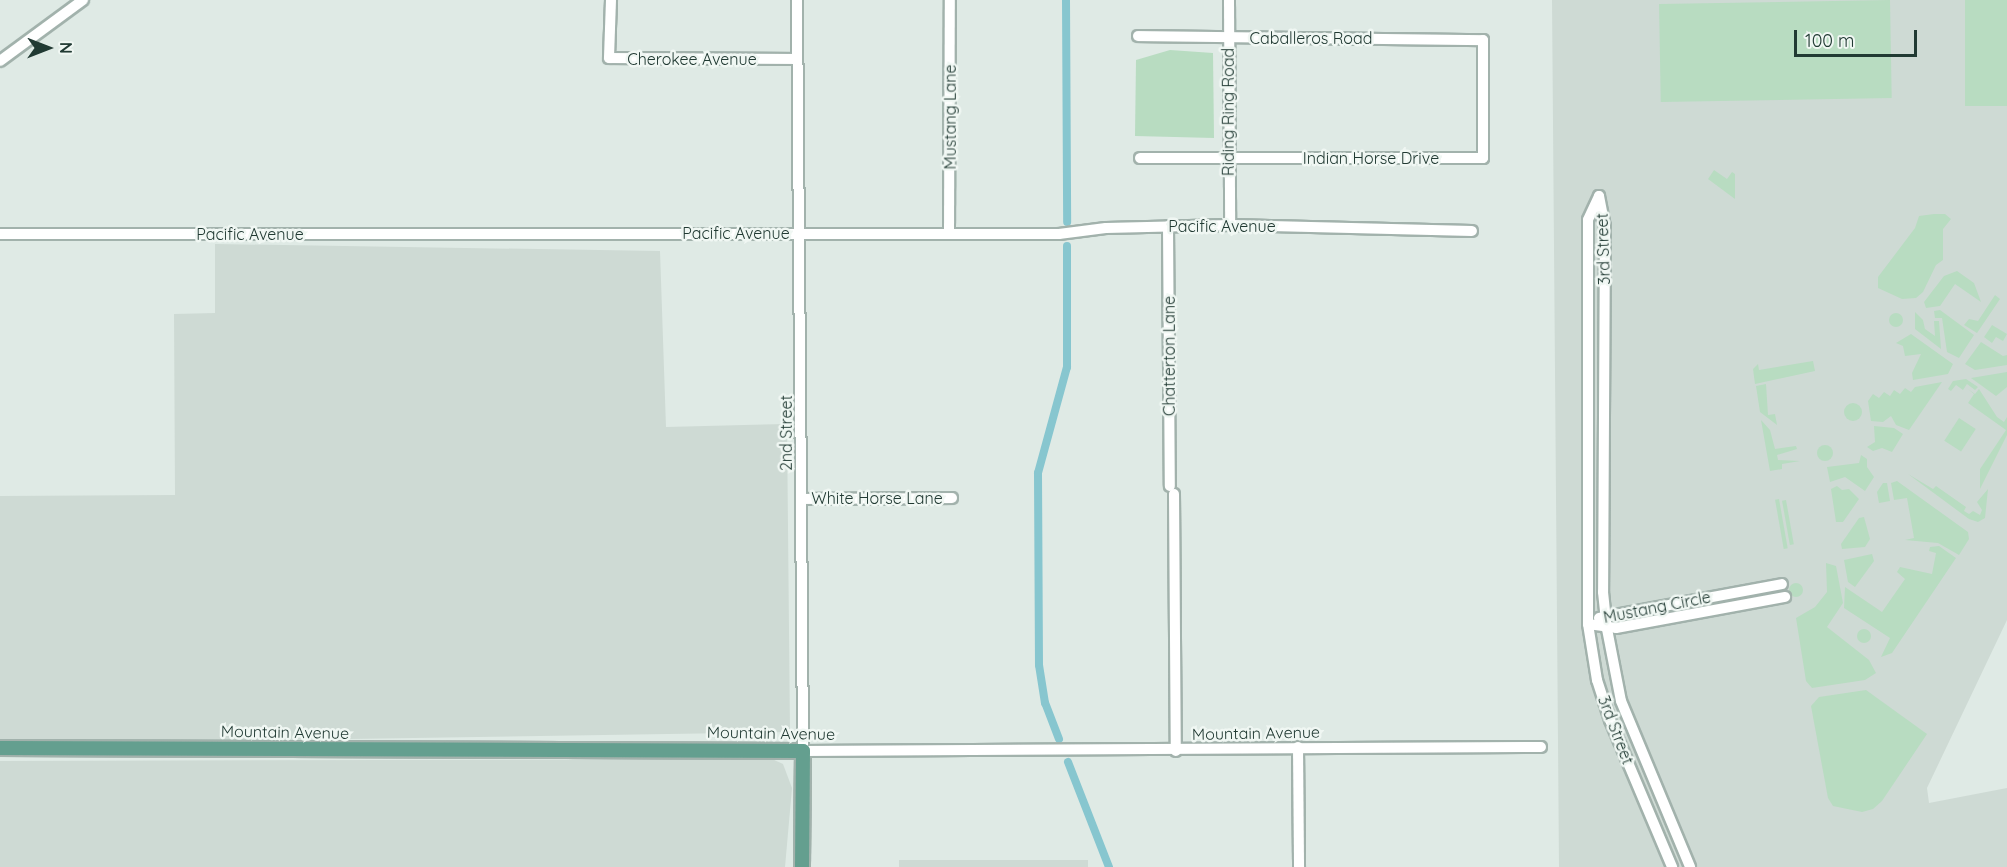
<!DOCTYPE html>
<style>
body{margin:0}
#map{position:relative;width:2007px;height:867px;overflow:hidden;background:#dfeae5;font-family:Quicksand,sans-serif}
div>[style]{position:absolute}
.built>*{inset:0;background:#cedad4;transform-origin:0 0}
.green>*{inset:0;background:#b8dcc1;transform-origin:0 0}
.round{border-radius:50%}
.canal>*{height:8px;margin:-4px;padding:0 4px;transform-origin:4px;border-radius:4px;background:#87c6cf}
.roads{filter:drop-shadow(2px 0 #a2b2ac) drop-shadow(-2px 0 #a2b2ac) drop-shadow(0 2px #a2b2ac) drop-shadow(0 -2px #a2b2ac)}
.minor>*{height:10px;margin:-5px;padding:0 5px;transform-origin:5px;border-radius:5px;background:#fff}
.major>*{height:14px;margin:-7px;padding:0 7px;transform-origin:7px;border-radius:7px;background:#649f8f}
span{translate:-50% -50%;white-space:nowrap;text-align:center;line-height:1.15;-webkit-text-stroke:5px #f0f7f3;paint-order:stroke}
.street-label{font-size:16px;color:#213a33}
.north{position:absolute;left:18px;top:18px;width:60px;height:60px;-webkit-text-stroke:4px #f0f7f3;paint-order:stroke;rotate:90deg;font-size:16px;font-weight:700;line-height:24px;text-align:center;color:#213a33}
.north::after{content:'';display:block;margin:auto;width:21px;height:27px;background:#213a33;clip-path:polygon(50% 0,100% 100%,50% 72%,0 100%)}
.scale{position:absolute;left:1794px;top:30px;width:123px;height:27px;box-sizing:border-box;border:3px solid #213a33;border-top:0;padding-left:8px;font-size:18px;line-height:21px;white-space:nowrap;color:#213a33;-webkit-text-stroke:4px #f0f7f3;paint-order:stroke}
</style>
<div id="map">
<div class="built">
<i style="clip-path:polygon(1552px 0,2007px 0,2007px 620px,1927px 788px,1929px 803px,2007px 788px,2007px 867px,1559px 867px)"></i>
<i style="clip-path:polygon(215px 244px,660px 251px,666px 427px,787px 424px,790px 732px,219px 741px,0 740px,0 496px,175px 495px,174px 314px,215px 313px)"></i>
<i style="clip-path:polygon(772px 759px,783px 764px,792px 788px,785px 867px,0 867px,0 761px)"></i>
<i style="left:899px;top:860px;width:189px;height:7px"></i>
</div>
<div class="green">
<i style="left:1890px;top:0;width:98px;height:231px;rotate:89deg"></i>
<i style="left:1965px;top:0;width:42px;height:106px"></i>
<i style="clip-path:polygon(1170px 50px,1213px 53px,1214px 138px,1135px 136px,1136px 60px)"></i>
<i style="clip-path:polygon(1714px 170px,1727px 179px,1732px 172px,1735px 174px,1735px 199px,1708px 179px)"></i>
<i style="clip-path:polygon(1934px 214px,1945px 214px,1951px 219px,1943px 229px,1943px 260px,1936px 265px,1923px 292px,1916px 298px,1902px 299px,1878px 288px,1878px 277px,1915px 228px,1919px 216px)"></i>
<i style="clip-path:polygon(1957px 271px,1974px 283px,1981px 302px,1955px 284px,1940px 306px,1926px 308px,1924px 302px,1944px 276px)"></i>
<i style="clip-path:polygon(1995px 295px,2000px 299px,1977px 333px,1964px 325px,1969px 319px,1978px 321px)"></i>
<i style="clip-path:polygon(1940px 310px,1974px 335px,1959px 358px,1947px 352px,1942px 318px,1935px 318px,1934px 311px)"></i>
<i style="clip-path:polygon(1915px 312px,1923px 320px,1925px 329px,1935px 336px,1934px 321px,1939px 321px,1941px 349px,1915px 329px)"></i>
<i class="round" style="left:1889px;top:313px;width:14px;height:14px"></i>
<i style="clip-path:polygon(1992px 325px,2007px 334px,2003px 341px,1996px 337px,1992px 343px,1984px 337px)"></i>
<i style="clip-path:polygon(1911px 334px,1953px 364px,1948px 374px,1913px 380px,1912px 373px,1921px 354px,1905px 356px,1903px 346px,1896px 343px)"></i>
<i style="clip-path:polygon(1981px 342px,2003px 356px,2007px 355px,2007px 365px,1975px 370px,1965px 364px)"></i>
<i style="clip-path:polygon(1813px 361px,1815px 371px,1755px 384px,1753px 369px,1758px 364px,1759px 370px)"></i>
<i style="clip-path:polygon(2007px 372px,2007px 387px,1996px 396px,1971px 378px)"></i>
<i style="clip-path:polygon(1966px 379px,1978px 387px,1975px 390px,1967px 384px,1963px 390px,1956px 385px,1951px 391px,1948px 389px,1953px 381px)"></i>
<i style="clip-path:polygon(1942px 382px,1909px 430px,1896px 425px,1891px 416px,1883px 422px,1871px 421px,1868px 401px,1873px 394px,1879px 398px,1884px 392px,1890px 396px,1894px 390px,1900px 394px,1905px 388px,1911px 392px,1915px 387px)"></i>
<i style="clip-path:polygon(1766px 384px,1768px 415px,1775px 414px,1777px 425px,1760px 412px,1756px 386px)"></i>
<i style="clip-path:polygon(1979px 389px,1997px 417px,2004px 422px,2007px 417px,2007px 435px,1980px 489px,1980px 469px,2006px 430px,1968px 403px,1974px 394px,1968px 389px,1975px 394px)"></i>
<i class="round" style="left:1844px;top:403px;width:18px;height:18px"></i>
<i style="left:1959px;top:418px;width:20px;height:27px;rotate:33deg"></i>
<i style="clip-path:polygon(1761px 420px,1770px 430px,1775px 449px,1796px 446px,1797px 449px,1777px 455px,1778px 460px,1800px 461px,1782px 464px,1782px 469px,1770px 471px)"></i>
<i style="clip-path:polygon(1874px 426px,1894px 428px,1903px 434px,1892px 452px,1882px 448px,1873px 451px,1867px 447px,1875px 442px)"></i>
<i class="round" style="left:1817px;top:445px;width:16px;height:16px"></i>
<i style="clip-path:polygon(1861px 455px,1867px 459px,1867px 467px,1874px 477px,1865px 491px,1845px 477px,1830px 482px,1827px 467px,1859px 463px)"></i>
<i style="clip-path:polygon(1908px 474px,1933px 489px,1936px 486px,1966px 507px,1964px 511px,1969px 514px,1973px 511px,1980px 515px,1982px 510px,1977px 502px,1988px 489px,1985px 518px,1978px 522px,1969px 519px)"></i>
<i style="clip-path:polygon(1897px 481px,1968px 532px,1969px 539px,1959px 555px,1938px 543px,1905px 540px,1914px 538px,1907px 498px,1894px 500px,1891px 483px)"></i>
<i style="clip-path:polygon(1883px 483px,1887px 483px,1890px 501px,1879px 503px,1877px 492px)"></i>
<i style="clip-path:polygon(1837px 486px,1842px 490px,1849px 489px,1859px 499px,1843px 522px,1836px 522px,1831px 489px)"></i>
<i style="left:1779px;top:499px;width:50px;height:4px;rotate:80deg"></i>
<i style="left:1786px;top:500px;width:45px;height:4px;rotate:80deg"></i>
<i style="clip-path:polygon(1864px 517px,1870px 539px,1865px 547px,1842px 549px,1841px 544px,1859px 518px)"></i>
<i style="clip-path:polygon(1939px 546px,1956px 558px,1892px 653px,1881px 657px,1890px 638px,1844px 608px,1845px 587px,1882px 612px,1905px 579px,1897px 572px,1900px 567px,1932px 574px,1936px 553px,1929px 551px,1930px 547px)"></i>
<i style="clip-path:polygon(1872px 554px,1874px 561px,1855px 587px,1848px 582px,1844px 560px)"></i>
<i style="clip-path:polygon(1826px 563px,1836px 566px,1843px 603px,1827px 627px,1869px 660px,1876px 673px,1865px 680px,1812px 688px,1806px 681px,1796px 618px,1815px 607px,1827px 592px)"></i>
<i class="round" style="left:1789px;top:583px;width:14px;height:14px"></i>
<i class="round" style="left:1857px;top:629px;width:14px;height:14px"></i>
<i style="clip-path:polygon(1866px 690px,1927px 734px,1882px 801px,1873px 809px,1862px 812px,1833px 806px,1828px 798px,1811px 706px,1819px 697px)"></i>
</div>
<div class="canal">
<i style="left:1066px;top:0;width:222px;rotate:89.7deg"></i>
<i style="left:1059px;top:739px;width:39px;rotate:-111deg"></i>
<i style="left:1045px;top:703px;width:38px;rotate:-99deg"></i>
<i style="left:1039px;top:665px;width:192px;rotate:-90.3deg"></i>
<i style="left:1038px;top:473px;width:110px;rotate:-74.7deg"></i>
<i style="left:1067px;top:367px;width:121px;rotate:-90deg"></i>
<i style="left:1068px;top:762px;width:113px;rotate:68.7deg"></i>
</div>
<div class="roads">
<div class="minor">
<i style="left:611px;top:0;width:58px;rotate:92deg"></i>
<i style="left:609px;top:58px;width:188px;rotate:0.3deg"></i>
<i style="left:797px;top:0;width:751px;rotate:89.54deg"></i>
<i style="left:803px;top:751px;width:738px;rotate:-0.31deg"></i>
<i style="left:1229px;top:0;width:225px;rotate:89.7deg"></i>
<i style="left:1138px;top:36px;width:345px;rotate:0.7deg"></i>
<i style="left:1483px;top:40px;width:118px;rotate:90deg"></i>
<i style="left:1483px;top:158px;width:343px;rotate:180deg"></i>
<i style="left:0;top:61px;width:103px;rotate:-36.3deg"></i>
<i style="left:1599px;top:196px;width:26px;rotate:115deg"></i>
<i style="left:1588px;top:220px;width:404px;rotate:90deg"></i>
<i style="left:1588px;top:624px;width:57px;rotate:80.9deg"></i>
<i style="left:1597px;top:680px;width:42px;rotate:72deg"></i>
<i style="left:1610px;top:720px;width:160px;rotate:67.1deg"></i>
<i style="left:1599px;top:196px;width:31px;rotate:79deg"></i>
<i style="left:1605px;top:226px;width:366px;rotate:90.3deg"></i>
<i style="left:1603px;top:592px;width:37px;rotate:84deg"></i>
<i style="left:1607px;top:629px;width:73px;rotate:79deg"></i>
<i style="left:1621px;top:701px;width:180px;rotate:67.4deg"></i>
<i style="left:1168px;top:226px;width:260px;rotate:89.6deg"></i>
<i style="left:0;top:234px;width:1059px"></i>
<i style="left:1059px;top:234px;width:47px;rotate:-7.3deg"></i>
<i style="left:1106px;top:228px;width:124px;rotate:-1.4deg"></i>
<i style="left:1230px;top:225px;width:242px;rotate:1.4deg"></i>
<i style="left:949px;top:234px;width:234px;rotate:-89.8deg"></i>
<i style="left:1174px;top:494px;width:257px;rotate:89.6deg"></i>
<i style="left:802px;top:499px;width:150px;rotate:-0.4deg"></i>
<i style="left:1599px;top:618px;width:186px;rotate:-10.5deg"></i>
<i style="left:1588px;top:624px;width:28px;rotate:8deg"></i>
<i style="left:1616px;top:628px;width:172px;rotate:-10.4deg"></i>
<i style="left:1298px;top:747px;width:120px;rotate:89.5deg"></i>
</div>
<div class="major">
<i style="left:0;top:748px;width:803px;rotate:0.21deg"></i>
<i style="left:803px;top:751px;width:116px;rotate:90.5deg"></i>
</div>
</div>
<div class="street-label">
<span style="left:1311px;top:38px">Caballeros Road</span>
<span style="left:692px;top:59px">Cherokee Avenue</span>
<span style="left:1228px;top:112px;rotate:-90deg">Riding Ring Road</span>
<span style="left:950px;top:117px;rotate:-90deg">Mustang Lane</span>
<span style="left:1371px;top:158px">Indian Horse Drive</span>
<span style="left:1222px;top:226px">Pacific Avenue</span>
<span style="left:736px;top:233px">Pacific Avenue</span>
<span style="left:250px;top:234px">Pacific Avenue</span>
<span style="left:1603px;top:249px;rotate:-92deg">3rd Street</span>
<span style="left:1169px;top:356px;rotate:-90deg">Chatterton Lane</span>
<span style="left:786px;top:433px;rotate:-90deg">2nd Street</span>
<span style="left:877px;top:498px">White Horse Lane</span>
<span style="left:1657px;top:607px;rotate:-11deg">Mustang Circle</span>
<span style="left:1616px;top:730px;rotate:69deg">3rd Street</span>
<span style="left:285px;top:732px;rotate:1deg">Mountain Avenue</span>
<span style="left:771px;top:733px;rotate:1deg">Mountain Avenue</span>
<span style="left:1256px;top:733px;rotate:-1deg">Mountain Avenue</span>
</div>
<div class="north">N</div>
<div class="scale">100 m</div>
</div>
